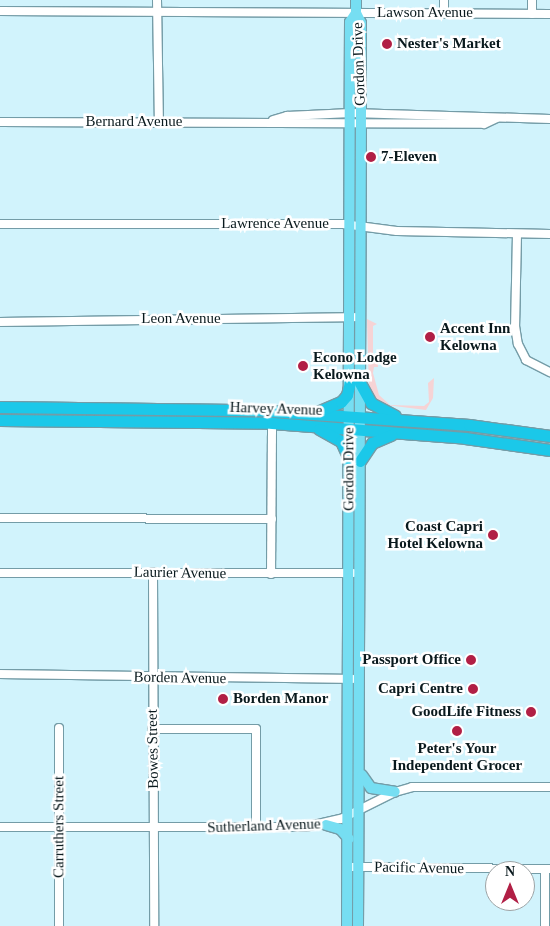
<!DOCTYPE html>
<style>
body{margin:0}
#map{position:relative;width:550px;height:926px;overflow:hidden;background:#d1f3fc;font-family:Georgia,serif}
div>[style]{position:absolute}
.green>*{inset:0;background:#f6d3d5}
.roads{filter:drop-shadow(1px 0 #749ca7) drop-shadow(-1px 0 #749ca7) drop-shadow(0 1px #749ca7) drop-shadow(0 -1px #749ca7)}
.minor>*{height:8px;margin:-4px;padding:0 4px;transform-origin:4px;border-radius:4px;background:#fff}
.major>*{height:10px;margin:-5px;padding:0 5px;transform-origin:5px;border-radius:5px;background:#76def2}
.highway>*{height:11px;margin:-5.5px;padding:0 5.5px;transform-origin:5.5px;border-radius:5.5px;background:#1bc8e9}
.dots>*{width:14px;height:14px;translate:-50% -50%;box-sizing:border-box;border:2px solid #fff;border-radius:50%}
span{translate:-50% -50%;white-space:nowrap;text-align:center;line-height:1.15;-webkit-text-stroke:5px #fff;paint-order:stroke}
.street-label{font-size:15px;color:#09191d}
.poi-label{font-size:15px;color:#09191d;font-weight:700}
.left{translate:0 -50%;text-align:left}
.right{translate:-100% -50%;text-align:right}
.north{position:absolute;left:485px;top:861px;width:50px;height:50px;box-sizing:border-box;background:#fff;border:1px solid #9da3a5;border-radius:50%;rotate:0deg;font-size:14px;font-weight:700;line-height:20px;text-align:center;color:#09191d}
.north::after{content:'';display:block;margin:auto;width:18px;height:22px;background:#b11f45;clip-path:polygon(50% 0,100% 100%,50% 72%,0 100%)}
</style>
<div id="map">
<div class="green">
<i style="clip-path:polygon(367px 319px,377px 324px,373px 326px,373px 356px,378px 356px,378px 367px,374px 367px,373px 373px,379px 395px,390px 405px,424px 406px,429px 402px,428px 383px,434px 378px,433px 398px,426px 410px,378px 404px,369px 390px)"></i>
</div>
<div class="roads">
<div class="minor">
<i style="left:157px;top:0;width:122px;rotate:89.1deg"></i>
<i style="left:0;top:11px;width:550px;rotate:0.31deg"></i>
<i style="left:444px;top:13px;width:13px;rotate:-90deg"></i>
<i style="left:532px;top:14px;width:14px;rotate:-90deg"></i>
<i style="left:273px;top:120px;width:15px;rotate:-16deg"></i>
<i style="left:287px;top:116px;width:64px;rotate:-2.7deg"></i>
<i style="left:351px;top:113px;width:199px;rotate:1.7deg"></i>
<i style="left:0;top:122px;width:484px;rotate:0.2deg"></i>
<i style="left:484px;top:124px;width:14px;rotate:-25deg"></i>
<i style="left:0;top:224px;width:343px"></i>
<i style="left:343px;top:224px;width:54px;rotate:7.4deg"></i>
<i style="left:397px;top:231px;width:153px;rotate:1.1deg"></i>
<i style="left:517px;top:234px;width:92px;rotate:91.2deg"></i>
<i style="left:515px;top:326px;width:18px;rotate:81deg"></i>
<i style="left:518px;top:344px;width:18px;rotate:63deg"></i>
<i style="left:526px;top:360px;width:27px;rotate:27deg"></i>
<i style="left:0;top:322px;width:361px;rotate:-0.8deg"></i>
<i style="left:0;top:518px;width:272px;rotate:0.2deg"></i>
<i style="left:153px;top:572px;width:354px;rotate:89.8deg"></i>
<i style="left:0;top:573px;width:353px"></i>
<i style="left:271px;top:574px;width:151px;rotate:-89.6deg"></i>
<i style="left:0;top:674px;width:353px;rotate:0.8deg"></i>
<i style="left:152px;top:729px;width:104px"></i>
<i style="left:256px;top:729px;width:99px;rotate:90deg"></i>
<i style="left:0;top:827px;width:305px"></i>
<i style="left:305px;top:827px;width:37px;rotate:-13deg"></i>
<i style="left:341px;top:819px;width:60px;rotate:-26.6deg"></i>
<i style="left:395px;top:792px;width:18px;rotate:-16deg"></i>
<i style="left:412px;top:787px;width:138px"></i>
<i style="left:348px;top:867px;width:202px;rotate:0.6deg"></i>
<i style="left:545px;top:869px;width:57px;rotate:90deg"></i>
<i style="left:59px;top:926px;width:198px;rotate:-90deg"></i>
</div>
<div class="major">
<i style="left:356px;top:0;width:13px;rotate:90deg"></i>
<i style="left:356px;top:13px;width:11px;rotate:63deg"></i>
<i style="left:361px;top:23px;width:87px;rotate:90deg"></i>
<i style="left:361px;top:110px;width:816px;rotate:90.21deg"></i>
<i style="left:362px;top:775px;width:16px;rotate:55deg"></i>
<i style="left:371px;top:788px;width:24px;rotate:9deg"></i>
<i style="left:326px;top:825px;width:15px;rotate:16deg"></i>
<i style="left:340px;top:829px;width:13px;rotate:48deg"></i>
<i style="left:347px;top:926px;width:904px;rotate:-89.81deg"></i>
<i style="left:350px;top:22px;width:11px;rotate:-56deg"></i>
</div>
<div class="highway">
<i style="left:360px;top:383px;width:23px;rotate:61deg"></i>
<i style="left:371px;top:403px;width:27px;rotate:28deg"></i>
<i style="left:0;top:407px;width:256px;rotate:0.7deg"></i>
<i style="left:256px;top:410px;width:214px;rotate:4deg"></i>
<i style="left:469px;top:425px;width:82px;rotate:7.7deg"></i>
<i style="left:317px;top:412px;width:26px;rotate:-23deg"></i>
<i style="left:341px;top:402px;width:9px;rotate:-49deg"></i>
<i style="left:347px;top:395px;width:13px;rotate:-77deg"></i>
<i style="left:0;top:420px;width:272px;rotate:0.6deg"></i>
<i style="left:272px;top:423px;width:194px;rotate:4.4deg"></i>
<i style="left:465px;top:438px;width:86px;rotate:8deg"></i>
<i style="left:319px;top:429px;width:25px;rotate:29deg"></i>
<i style="left:341px;top:441px;width:22px;rotate:66deg"></i>
<i style="left:360px;top:461px;width:22px;rotate:-56deg"></i>
<i style="left:372px;top:443px;width:21px;rotate:-23deg"></i>
</div>
</div>
<div class="dots">
<i style="left:387px;top:44px;background:#b11f45"></i>
<i style="left:371px;top:157px;background:#b11f45"></i>
<i style="left:430px;top:337px;background:#b11f45"></i>
<i style="left:303px;top:366px;background:#b11f45"></i>
<i style="left:493px;top:535px;background:#b11f45"></i>
<i style="left:471px;top:660px;background:#b11f45"></i>
<i style="left:473px;top:689px;background:#b11f45"></i>
<i style="left:223px;top:699px;background:#b11f45"></i>
<i style="left:531px;top:712px;background:#b11f45"></i>
<i style="left:457px;top:731px;background:#b11f45"></i>
</div>
<div class="street-label">
<span style="left:425px;top:13px">Lawson Avenue</span>
<span style="left:359px;top:64px;rotate:-92deg">Gordon Drive</span>
<span style="left:134px;top:122px">Bernard Avenue</span>
<span style="left:275px;top:224px">Lawrence Avenue</span>
<span style="left:181px;top:319px">Leon Avenue</span>
<span style="left:276px;top:409px;rotate:2deg">Harvey Avenue</span>
<span style="left:349px;top:469px;rotate:-90deg">Gordon Drive</span>
<span style="left:180px;top:573px;rotate:1deg">Laurier Avenue</span>
<span style="left:180px;top:678px;rotate:1deg">Borden Avenue</span>
<span style="left:153px;top:749px;rotate:-91deg">Bowes Street</span>
<span style="left:264px;top:826px;rotate:-2deg">Sutherland Avenue</span>
<span style="left:59px;top:827px;rotate:-90deg">Carruthers Street</span>
<span style="left:419px;top:868px;rotate:1deg">Pacific Avenue</span>
</div>
<div class="poi-label">
<span class="left" style="left:397px;top:44px">Nester's Market</span>
<span class="left" style="left:381px;top:157px">7-Eleven</span>
<span class="left" style="left:440px;top:337px">Accent Inn<br>Kelowna</span>
<span class="left" style="left:313px;top:366px">Econo Lodge<br>Kelowna</span>
<span class="right" style="left:483px;top:535px">Coast Capri<br>Hotel Kelowna</span>
<span class="right" style="left:461px;top:660px">Passport Office</span>
<span class="right" style="left:463px;top:689px">Capri Centre</span>
<span class="left" style="left:233px;top:699px">Borden Manor</span>
<span class="right" style="left:521px;top:712px">GoodLife Fitness</span>
<span style="left:457px;top:757px">Peter's Your<br>Independent Grocer</span>
</div>
<div class="north">N</div>
</div>
